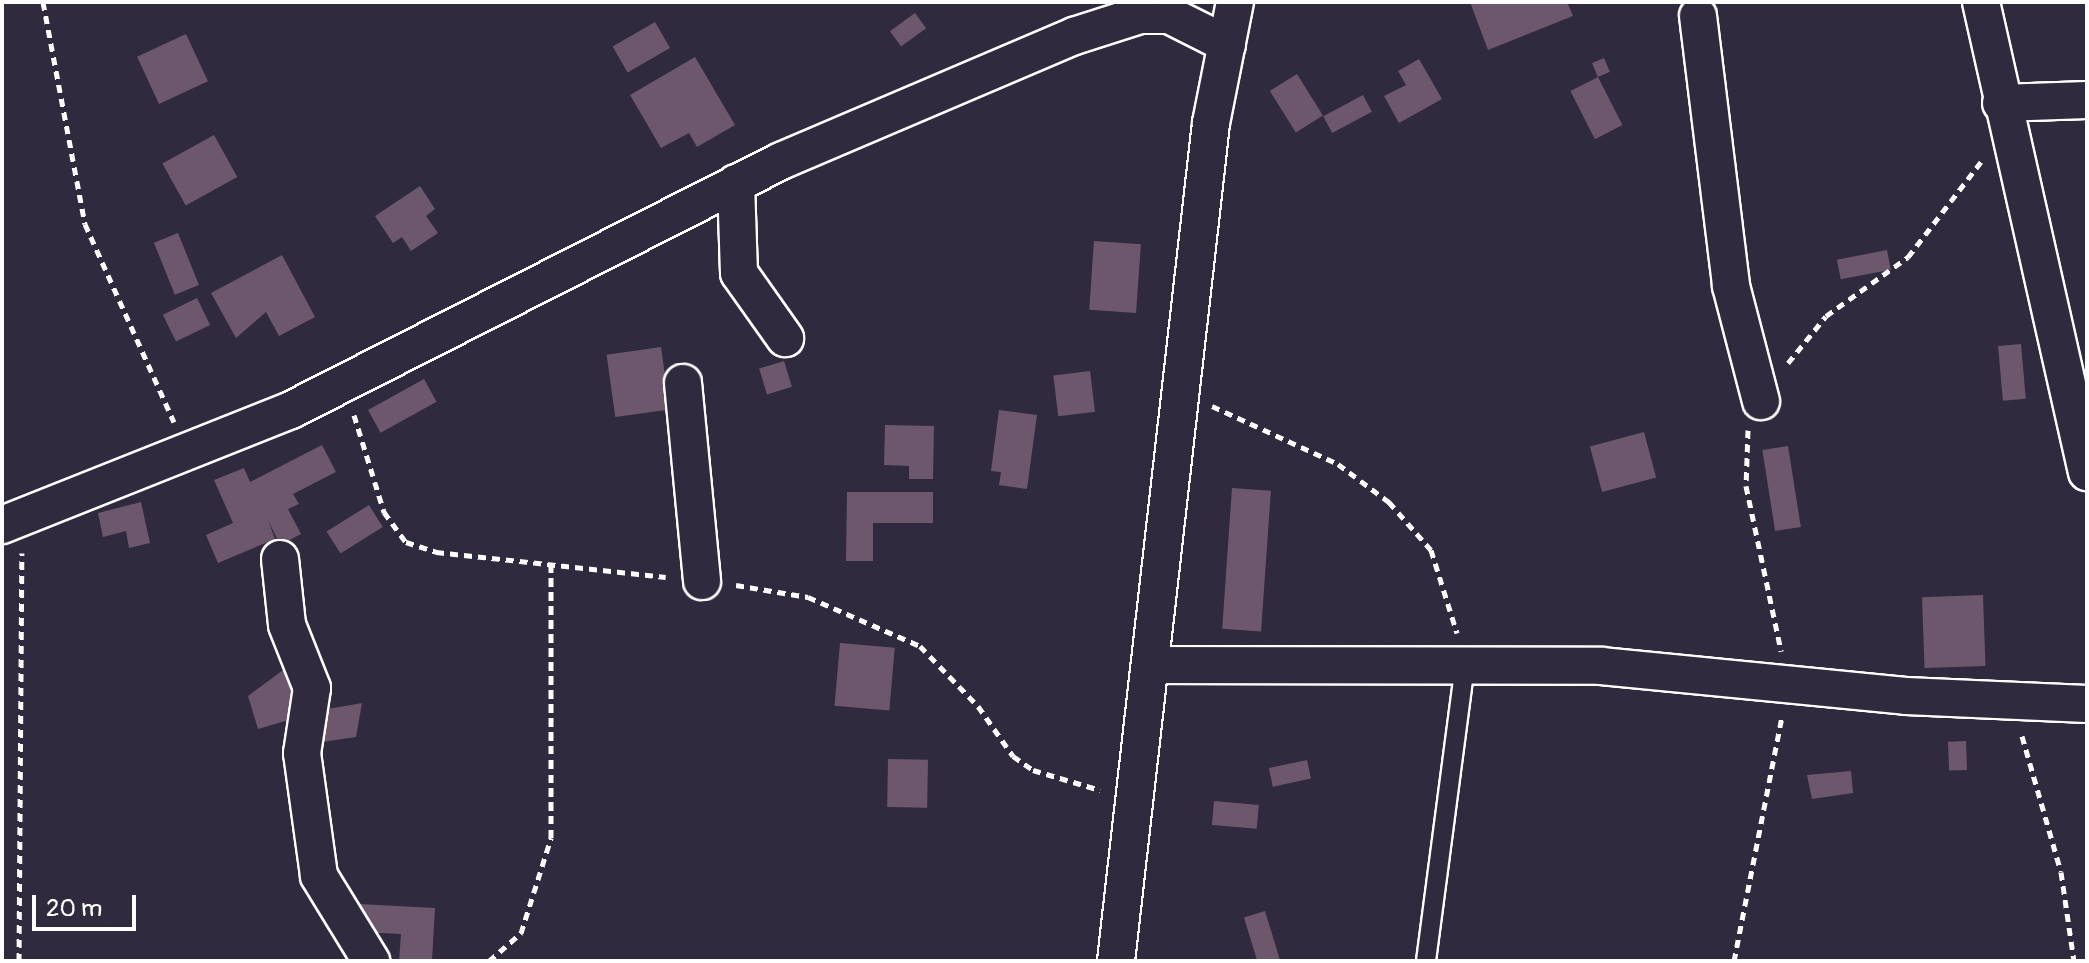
<!DOCTYPE html>
<style>
body{margin:0}
#map{position:relative;width:2089px;height:963px;overflow:hidden;background:#2f2a3d;font-family:Pangolin,sans-serif}
div>[style]{position:absolute}
.building>*{inset:0;background:#6d576d;transform-origin:0 0}
.path>*{height:5px;margin-top:-2.5px;transform-origin:0;background:repeating-linear-gradient(90deg,#fff 0 8px,transparent 0 14px)}
.roads{filter:drop-shadow(2px 0 #fff) drop-shadow(-2px 0 #fff) drop-shadow(0 2px #fff) drop-shadow(0 -2px #fff)}
.service>*{height:18px;margin:-9px;padding:0 9px;transform-origin:9px;border-radius:9px;background:#2f2a3d}
.minor>*{height:36px;margin:-18px;padding:0 18px;transform-origin:18px;border-radius:18px;background:#2f2a3d}
span{translate:-50% -50%;white-space:nowrap;text-align:center;line-height:1.15;-webkit-text-stroke:6px #2f2a3d;paint-order:stroke}
.frame{position:absolute;inset:0;border:4px solid #fff;pointer-events:none}
.scale{position:absolute;left:32px;top:895px;width:104px;height:36px;box-sizing:border-box;border:4px solid #fff;border-top:0;padding-left:10px;font-size:24px;line-height:28px;white-space:nowrap;color:#fff;-webkit-text-stroke:6px #2f2a3d;paint-order:stroke}
</style>
<div id="map">
<div class="building">
<i style="clip-path:polygon(1470px 2px,1567px 2px,1573px 16px,1488px 50px)"></i>
<i style="left:915px;top:13px;width:19px;height:31px;rotate:54deg"></i>
<i style="left:655px;top:22px;width:30px;height:49px;rotate:60deg"></i>
<i style="left:186px;top:34px;width:52px;height:54px;rotate:65deg"></i>
<i style="clip-path:polygon(695px 57px,735px 125px,697px 147px,689px 133px,661px 148px,630px 95px)"></i>
<i style="left:1604px;top:58px;width:15px;height:13px;rotate:67deg"></i>
<i style="clip-path:polygon(1419px 59px,1442px 99px,1399px 123px,1384px 96px,1406px 85px,1398px 71px)"></i>
<i style="left:1297px;top:74px;width:49px;height:32px;rotate:58deg"></i>
<i style="left:1598px;top:77px;width:54px;height:31px;rotate:63deg"></i>
<i style="left:1363px;top:95px;width:19px;height:45px;rotate:62deg"></i>
<i style="left:214px;top:135px;width:48px;height:59px;rotate:61deg"></i>
<i style="clip-path:polygon(420px 186px,435px 209px,426px 216px,438px 233px,411px 251px,402px 237px,393px 243px,375px 216px)"></i>
<i style="left:178px;top:233px;width:56px;height:26px;rotate:68deg"></i>
<i style="left:1094px;top:241px;width:47px;height:69px;rotate:4deg"></i>
<i style="left:1887px;top:250px;width:20px;height:51px;rotate:79deg"></i>
<i style="clip-path:polygon(282px 255px,315px 317px,279px 336px,266px 312px,236px 338px,211px 293px)"></i>
<i style="left:197px;top:298px;width:30px;height:38px;rotate:64deg"></i>
<i style="left:2021px;top:344px;width:55px;height:23px;rotate:85deg"></i>
<i style="left:661px;top:347px;width:63px;height:55px;rotate:82deg"></i>
<i style="left:784px;top:361px;width:27px;height:26px;rotate:73deg"></i>
<i style="left:1090px;top:371px;width:41px;height:37px;rotate:83deg"></i>
<i style="left:424px;top:379px;width:26px;height:64px;rotate:61deg"></i>
<i style="clip-path:polygon(999px 410px,1037px 415px,1027px 489px,999px 485px,1001px 472px,991px 471px)"></i>
<i style="clip-path:polygon(885px 425px,934px 426px,933px 479px,909px 479px,909px 466px,884px 465px)"></i>
<i style="left:1644px;top:432px;width:47px;height:56px;rotate:75deg"></i>
<i style="clip-path:polygon(322px 445px,336px 472px,293px 494px,299px 504px,288px 509px,301px 534px,280px 545px,268px 520px,275px 539px,218px 563px,206px 535px,233px 523px,214px 480px,244px 468px,250px 482px)"></i>
<i style="left:1788px;top:446px;width:82px;height:26px;rotate:81deg"></i>
<i style="left:1232px;top:488px;width:39px;height:141px;rotate:4deg"></i>
<i style="clip-path:polygon(847px 492px,933px 492px,933px 523px,873px 523px,873px 561px,846px 561px)"></i>
<i style="clip-path:polygon(141px 502px,150px 543px,129px 548px,126px 531px,103px 537px,98px 513px)"></i>
<i style="left:369px;top:505px;width:26px;height:50px;rotate:58deg"></i>
<i style="left:1983px;top:595px;width:71px;height:61px;rotate:88deg"></i>
<i style="left:840px;top:643px;width:55px;height:63px;rotate:5deg"></i>
<i style="clip-path:polygon(294px 662px,309px 714px,258px 729px,248px 696px)"></i>
<i style="clip-path:polygon(362px 703px,356px 737px,315px 743px,310px 712px)"></i>
<i style="left:1966px;top:741px;width:29px;height:18px;rotate:88deg"></i>
<i style="left:888px;top:759px;width:40px;height:48px;rotate:1deg"></i>
<i style="left:1307px;top:760px;width:19px;height:39px;rotate:78deg"></i>
<i style="clip-path:polygon(1851px 771px,1853px 793px,1812px 799px,1807px 775px)"></i>
<i style="left:1214px;top:801px;width:45px;height:24px;rotate:5deg"></i>
<i style="clip-path:polygon(359px 904px,435px 908px,432px 961px,399px 961px,401px 934px,357px 932px)"></i>
<i style="left:1265px;top:911px;width:52px;height:22px;rotate:73deg"></i>
</div>
<div class="path">
<i style="left:43px;top:2px;width:226px;rotate:79.3deg"></i>
<i style="left:85px;top:224px;width:217px;rotate:65.8deg"></i>
<i style="left:1788px;top:363px;width:60px;rotate:-51deg"></i>
<i style="left:1826px;top:316px;width:101px;rotate:-35.7deg"></i>
<i style="left:1908px;top:257px;width:120px;rotate:-52.5deg"></i>
<i style="left:1212px;top:406px;width:139px;rotate:24.7deg"></i>
<i style="left:1338px;top:464px;width:64px;rotate:36.7deg"></i>
<i style="left:1389px;top:502px;width:64px;rotate:48.8deg"></i>
<i style="left:1431px;top:550px;width:87px;rotate:72.6deg"></i>
<i style="left:354px;top:415px;width:102px;rotate:72.8deg"></i>
<i style="left:384px;top:512px;width:37px;rotate:54deg"></i>
<i style="left:406px;top:542px;width:32px;rotate:18deg"></i>
<i style="left:436px;top:552px;width:231px;rotate:6.2deg"></i>
<i style="left:1748px;top:430px;width:56px;rotate:92deg"></i>
<i style="left:1746px;top:486px;width:169px;rotate:78deg"></i>
<i style="left:736px;top:585px;width:73px;rotate:9.5deg"></i>
<i style="left:808px;top:597px;width:122px;rotate:23.6deg"></i>
<i style="left:920px;top:646px;width:83px;rotate:46deg"></i>
<i style="left:978px;top:706px;width:61px;rotate:55deg"></i>
<i style="left:1013px;top:756px;width:24px;rotate:35deg"></i>
<i style="left:1033px;top:770px;width:70px;rotate:16.6deg"></i>
<i style="left:2022px;top:736px;width:141px;rotate:74deg"></i>
<i style="left:2061px;top:872px;width:90px;rotate:81.7deg"></i>
<i style="left:2px;top:961px;width:1px"></i>
<i style="left:19px;top:961px;width:408px;rotate:-89.6deg"></i>
<i style="left:489px;top:961px;width:43px;rotate:-41.2deg"></i>
<i style="left:521px;top:933px;width:100px;rotate:-72.5deg"></i>
<i style="left:551px;top:838px;width:276px;rotate:-90deg"></i>
<i style="left:1734px;top:961px;width:249px;rotate:-78.9deg"></i>
</div>
<div class="roads">
<div class="service">
<i style="left:1426px;top:961px;width:299px;rotate:-82.5deg"></i>
</div>
<div class="minor">
<i style="left:1981px;top:2px;width:482px;rotate:77.3deg"></i>
<i style="left:1698px;top:16px;width:272px;rotate:83deg"></i>
<i style="left:1731px;top:286px;width:119px;rotate:75.4deg"></i>
<i style="left:2001px;top:103px;width:86px;rotate:-2deg"></i>
<i style="left:736px;top:183px;width:90px;rotate:88.1deg"></i>
<i style="left:739px;top:273px;width:80px;rotate:54.7deg"></i>
<i style="left:683px;top:383px;width:199px;rotate:84.5deg"></i>
<i style="left:2px;top:525px;width:311px;rotate:-21.7deg"></i>
<i style="left:291px;top:410px;width:550px;rotate:-26.94deg"></i>
<i style="left:781px;top:161px;width:319px;rotate:-23.1deg"></i>
<i style="left:1074px;top:36px;width:69px;rotate:-17.7deg"></i>
<i style="left:1140px;top:15px;width:29px"></i>
<i style="left:1169px;top:15px;width:65px;rotate:26.6deg"></i>
<i style="left:280px;top:559px;width:66px;rotate:83.9deg"></i>
<i style="left:287px;top:625px;width:68px;rotate:68.4deg"></i>
<i style="left:312px;top:688px;width:66px;rotate:98.7deg"></i>
<i style="left:302px;top:753px;width:124px;rotate:82.1deg"></i>
<i style="left:319px;top:876px;width:100px;rotate:58.5deg"></i>
<i style="left:1150px;top:665px;width:451px;rotate:0.1deg"></i>
<i style="left:1601px;top:666px;width:306px;rotate:5.6deg"></i>
<i style="left:1906px;top:696px;width:181px;rotate:2.5deg"></i>
<i style="left:1116px;top:961px;width:843px;rotate:-83.53deg"></i>
<i style="left:1211px;top:123px;width:123px;rotate:-78.8deg"></i>
</div>
</div>
<div class="frame"></div>
<div class="scale">20 m</div>
</div>
